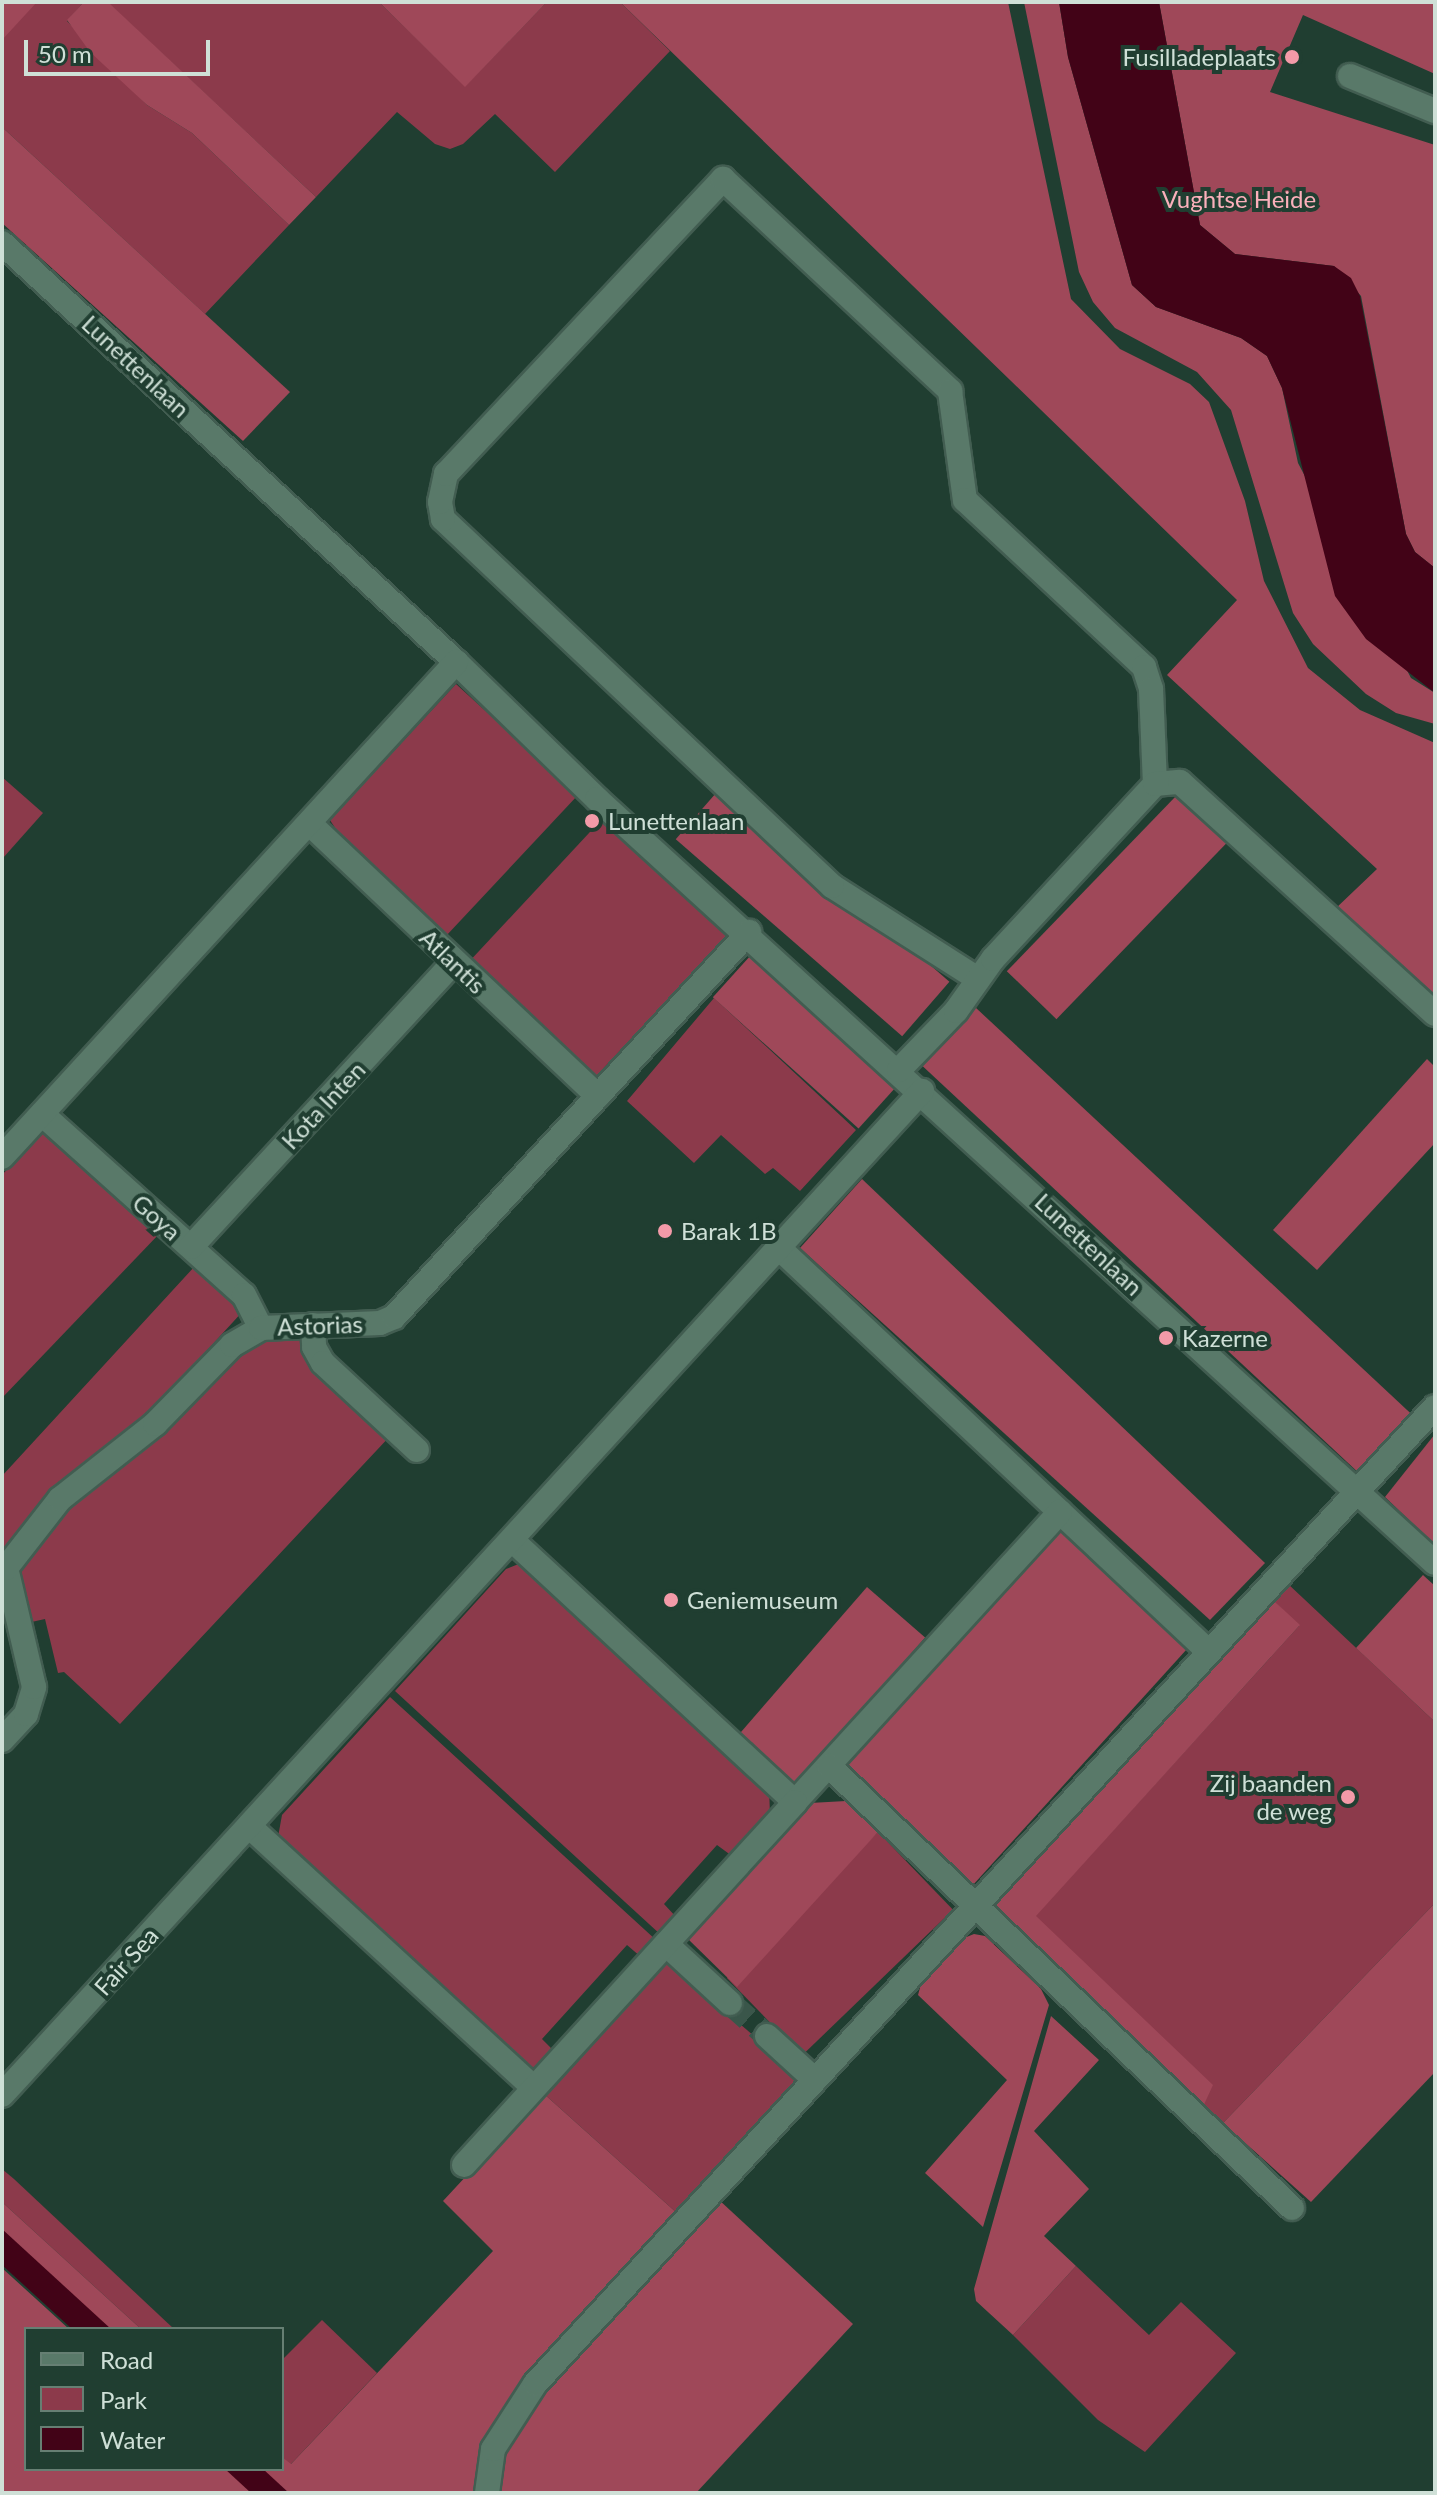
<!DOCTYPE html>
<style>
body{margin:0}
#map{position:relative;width:1437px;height:2495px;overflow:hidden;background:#203e31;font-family:Lato,sans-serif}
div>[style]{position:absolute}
.green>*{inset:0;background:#8c3a4b;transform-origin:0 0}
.forest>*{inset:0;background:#9f4859;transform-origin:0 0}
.water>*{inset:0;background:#420317}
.minor-tunnel>*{height:24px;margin-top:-12px;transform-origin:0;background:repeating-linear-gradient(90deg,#3a564a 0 24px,transparent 0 36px)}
.roads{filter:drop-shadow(2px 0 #425d51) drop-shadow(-2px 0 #425d51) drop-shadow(0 2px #425d51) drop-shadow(0 -2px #425d51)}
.minor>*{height:24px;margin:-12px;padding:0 12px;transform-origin:12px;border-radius:12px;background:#597969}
.dots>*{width:22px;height:22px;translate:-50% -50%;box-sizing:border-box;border:4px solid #203e31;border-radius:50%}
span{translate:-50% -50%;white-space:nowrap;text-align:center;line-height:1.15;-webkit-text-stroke:8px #203e31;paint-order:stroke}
.poi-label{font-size:24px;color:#cfe0d7}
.right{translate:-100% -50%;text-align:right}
.left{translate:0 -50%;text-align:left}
.park-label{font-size:24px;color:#fbb0bb}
.street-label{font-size:24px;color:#cfe0d7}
.frame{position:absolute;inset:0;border:4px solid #cfe0d7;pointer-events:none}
.legend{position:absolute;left:24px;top:2327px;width:260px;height:144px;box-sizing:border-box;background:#203e31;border:2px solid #667f73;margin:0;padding:10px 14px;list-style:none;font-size:24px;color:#cfe0d7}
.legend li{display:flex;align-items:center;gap:16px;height:40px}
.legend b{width:40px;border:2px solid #667f73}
.scale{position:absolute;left:24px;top:40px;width:186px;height:36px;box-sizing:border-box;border:4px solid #cfe0d7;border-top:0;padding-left:10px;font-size:24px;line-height:28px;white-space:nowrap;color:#cfe0d7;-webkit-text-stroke:6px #203e31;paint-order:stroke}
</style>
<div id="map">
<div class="green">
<i style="clip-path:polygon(2px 2px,84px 2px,67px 21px,147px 105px,192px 133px,289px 225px,205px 314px,2px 127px)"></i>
<i style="clip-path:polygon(107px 2px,379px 2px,465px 86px,547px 2px,620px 2px,670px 51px,555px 172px,495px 114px,463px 144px,450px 149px,435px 144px,397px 112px,316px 197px)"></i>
<i style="clip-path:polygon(456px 684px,578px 795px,446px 936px,342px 839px,330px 820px)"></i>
<i style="clip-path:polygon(2px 777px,43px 813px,3px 858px,2px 857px)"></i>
<i style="left:603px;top:818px;width:171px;height:193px;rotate:43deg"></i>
<i style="clip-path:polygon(714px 998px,856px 1130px,800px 1191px,773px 1168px,765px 1174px,721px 1135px,694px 1163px,627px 1101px)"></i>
<i style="clip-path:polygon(47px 1133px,160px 1233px,2px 1398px,2px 1175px,38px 1135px)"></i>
<i style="clip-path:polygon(195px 1266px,244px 1310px,146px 1417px,92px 1456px,2px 1551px,2px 1476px)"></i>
<i style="clip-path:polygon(299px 1335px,392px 1434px,120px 1724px,64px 1672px,58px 1673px,45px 1619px,27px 1623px,19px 1576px,22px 1559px,36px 1536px,230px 1359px,265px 1336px)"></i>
<i style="clip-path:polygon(521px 1563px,769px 1787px,770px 1815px,732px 1856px,717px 1845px,664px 1904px,677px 1918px,661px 1935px,395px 1691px,506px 1569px)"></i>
<i style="clip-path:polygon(1287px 1583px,1435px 1722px,1435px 1903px,1223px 2123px,1201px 2111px,1035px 1916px,1299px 1626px,1272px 1599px)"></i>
<i style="clip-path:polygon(390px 1697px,656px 1940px,641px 1957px,627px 1945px,542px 2039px,555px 2052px,537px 2067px,524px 2067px,278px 1837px,282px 1815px)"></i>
<i style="left:878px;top:1832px;width:108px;height:210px;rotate:46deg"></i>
<i style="clip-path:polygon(669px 1963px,804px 2079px,678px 2214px,543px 2093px,658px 1968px)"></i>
<i style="clip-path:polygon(2px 2169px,14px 2179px,174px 2329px,141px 2329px,2px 2202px)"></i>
<i style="clip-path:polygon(1076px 2266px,1149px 2335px,1181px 2302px,1236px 2353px,1145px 2452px,1098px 2420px,1013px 2335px)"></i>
<i style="clip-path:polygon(322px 2320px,377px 2373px,290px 2465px,282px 2457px,282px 2360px)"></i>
</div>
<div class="forest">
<i style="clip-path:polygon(2px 2px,37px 2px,2px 40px)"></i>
<i style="clip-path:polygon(84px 2px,109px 3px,316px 197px,289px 225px,192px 133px,147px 105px,90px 52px,67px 20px)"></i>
<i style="clip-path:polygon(379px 2px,547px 2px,465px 87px)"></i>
<i style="clip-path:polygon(620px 2px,1008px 2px,1071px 299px,1120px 349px,1190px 384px,1209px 402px,1245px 501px,1264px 581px,1308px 668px,1360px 710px,1435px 743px,1435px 1001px,1334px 910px,1377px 869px,1167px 675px,1237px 600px)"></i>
<i style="clip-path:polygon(1024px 2px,1059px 2px,1068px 57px,1132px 285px,1156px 307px,1241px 338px,1267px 356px,1282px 388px,1298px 463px,1411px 678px,1435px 693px,1435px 724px,1396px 713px,1366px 694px,1313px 644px,1293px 613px,1231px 410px,1197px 372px,1115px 328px,1093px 302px,1079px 272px)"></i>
<i style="clip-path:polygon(1159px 2px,1435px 2px,1435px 74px,1303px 15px,1270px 92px,1435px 145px,1435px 568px,1415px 552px,1406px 534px,1361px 296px,1334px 266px,1235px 254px,1200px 225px)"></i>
<i style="clip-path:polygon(2px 127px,290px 392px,243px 441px,2px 223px)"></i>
<i style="left:723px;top:785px;width:300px;height:72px;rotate:41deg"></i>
<i style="left:1177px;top:795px;width:69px;height:245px;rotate:44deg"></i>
<i style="left:751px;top:955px;width:196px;height:57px;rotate:42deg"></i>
<i style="left:975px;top:1007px;width:601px;height:79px;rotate:43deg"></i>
<i style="clip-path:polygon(1427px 1059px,1435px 1067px,1435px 1143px,1317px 1270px,1273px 1230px)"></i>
<i style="clip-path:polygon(862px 1179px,1265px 1563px,1210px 1620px,800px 1248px)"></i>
<i style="clip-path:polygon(1435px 1434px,1435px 1545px,1385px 1497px)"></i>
<i style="clip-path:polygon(1060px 1524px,1183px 1639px,1187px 1649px,973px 1885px,843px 1763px)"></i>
<i style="clip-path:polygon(1423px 1575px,1435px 1586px,1435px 1722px,1356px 1648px)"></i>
<i style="left:867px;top:1587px;width:77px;height:196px;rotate:41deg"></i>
<i style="clip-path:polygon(1272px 1599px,1300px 1625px,1036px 1916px,1213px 2085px,1201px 2111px,986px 1912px)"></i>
<i style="clip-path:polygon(846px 1801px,878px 1832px,737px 1987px,687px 1938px,810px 1803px)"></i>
<i style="clip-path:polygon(1435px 1903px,1435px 2072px,1311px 2202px,1223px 2123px)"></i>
<i style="clip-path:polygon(974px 1934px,985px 1936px,1041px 1989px,1049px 2005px,983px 2227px,925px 2173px,1007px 2080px,918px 1995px,921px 1984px,964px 1938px)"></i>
<i style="clip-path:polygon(1051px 2016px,1099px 2060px,1034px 2131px,1089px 2189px,1044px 2236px,1076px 2266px,1013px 2335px,976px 2301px,974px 2289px)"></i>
<i style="clip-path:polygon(543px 2093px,678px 2214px,548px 2359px,477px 2493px,274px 2493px,247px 2469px,282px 2469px,282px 2457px,291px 2464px,493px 2251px,443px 2201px)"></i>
<i style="clip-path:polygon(718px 2199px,853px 2324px,696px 2493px,496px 2493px,502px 2452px,520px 2416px)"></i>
<i style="clip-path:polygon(2px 2202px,141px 2329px,95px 2329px,2px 2244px)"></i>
<i style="clip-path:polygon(2px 2268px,69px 2329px,26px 2329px,26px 2469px,227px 2469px,255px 2493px,2px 2493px)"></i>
</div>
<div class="water">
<i style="clip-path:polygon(1059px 2px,1159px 2px,1200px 225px,1235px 254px,1334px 266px,1351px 278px,1360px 296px,1406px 534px,1415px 552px,1435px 568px,1435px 693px,1366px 639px,1335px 596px,1282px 388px,1267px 356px,1241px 338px,1156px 307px,1132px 285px,1068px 57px)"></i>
<i style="clip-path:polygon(2px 2229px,111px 2329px,72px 2329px,2px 2265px)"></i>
<i style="clip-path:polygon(225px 2469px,263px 2469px,289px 2493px,251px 2493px)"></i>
</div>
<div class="minor-tunnel">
<i style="left:730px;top:2003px;width:50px;rotate:41.7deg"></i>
</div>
<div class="roads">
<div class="minor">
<i style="left:1350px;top:76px;width:92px;rotate:22.4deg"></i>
<i style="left:2px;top:243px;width:618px;rotate:42.7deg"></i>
<i style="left:456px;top:662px;width:197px;rotate:44.2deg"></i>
<i style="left:597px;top:799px;width:1134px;rotate:42.36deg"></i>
<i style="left:310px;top:824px;width:396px;rotate:43.4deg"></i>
<i style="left:978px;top:979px;width:173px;rotate:-147.5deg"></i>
<i style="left:832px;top:886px;width:535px;rotate:-136.67deg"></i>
<i style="left:443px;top:519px;width:17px;rotate:-100deg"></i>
<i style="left:440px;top:502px;width:29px;rotate:-78deg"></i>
<i style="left:446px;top:474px;width:405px;rotate:-46.8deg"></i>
<i style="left:723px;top:179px;width:311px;rotate:43deg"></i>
<i style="left:950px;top:391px;width:110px;rotate:82.2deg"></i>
<i style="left:965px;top:500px;width:245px;rotate:43deg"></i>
<i style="left:1144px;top:667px;width:23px;rotate:72deg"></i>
<i style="left:1151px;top:689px;width:95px;rotate:87.6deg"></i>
<i style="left:899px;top:1070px;width:82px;rotate:-46deg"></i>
<i style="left:956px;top:1011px;width:64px;rotate:-54.6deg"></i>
<i style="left:993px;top:959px;width:238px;rotate:-47.2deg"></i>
<i style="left:1155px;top:784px;width:25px;rotate:-5deg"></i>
<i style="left:1180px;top:782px;width:345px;rotate:42.3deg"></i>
<i style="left:42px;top:1114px;width:271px;rotate:41.9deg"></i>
<i style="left:244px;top:1295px;width:37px;rotate:63deg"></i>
<i style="left:2px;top:1157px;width:672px;rotate:-47.47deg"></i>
<i style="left:191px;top:1247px;width:388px;rotate:-47.3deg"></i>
<i style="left:779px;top:1248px;width:590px;rotate:43.21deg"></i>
<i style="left:313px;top:1325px;width:22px;rotate:87deg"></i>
<i style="left:314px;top:1347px;width:18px;rotate:61deg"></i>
<i style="left:323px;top:1363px;width:128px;rotate:42.8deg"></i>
<i style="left:512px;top:1540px;width:386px;rotate:42.8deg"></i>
<i style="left:795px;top:1802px;width:393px;rotate:-47.6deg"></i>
<i style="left:2px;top:1740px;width:35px;rotate:-47deg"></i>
<i style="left:26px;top:1714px;width:28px;rotate:-73deg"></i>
<i style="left:34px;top:1687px;width:122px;rotate:-103.2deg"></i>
<i style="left:6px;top:1568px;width:88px;rotate:-52deg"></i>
<i style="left:60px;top:1499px;width:121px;rotate:-38.3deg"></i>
<i style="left:155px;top:1424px;width:110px;rotate:-45.7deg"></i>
<i style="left:232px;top:1345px;width:34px;rotate:-30deg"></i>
<i style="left:261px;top:1328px;width:119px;rotate:-2.4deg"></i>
<i style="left:380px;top:1323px;width:15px;rotate:-23deg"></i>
<i style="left:394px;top:1317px;width:524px;rotate:-47.32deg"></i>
<i style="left:829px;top:1766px;width:640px;rotate:43.67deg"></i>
<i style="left:249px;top:1826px;width:386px;rotate:42.6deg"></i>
<i style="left:666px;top:1944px;width:87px;rotate:42.7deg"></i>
<i style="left:767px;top:2036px;width:65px;rotate:42.5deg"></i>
<i style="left:2px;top:2095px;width:1362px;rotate:-47.5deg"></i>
<i style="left:464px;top:2165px;width:491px;rotate:-47.6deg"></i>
<i style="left:487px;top:2493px;width:44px;rotate:-82.2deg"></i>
<i style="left:493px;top:2449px;width:77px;rotate:-57.1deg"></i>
<i style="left:535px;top:2384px;width:1328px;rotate:-47.35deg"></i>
</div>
</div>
<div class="dots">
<i style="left:1292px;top:57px;background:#f39aa8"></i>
<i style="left:592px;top:821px;background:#f39aa8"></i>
<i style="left:665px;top:1231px;background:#f39aa8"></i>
<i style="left:1166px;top:1338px;background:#f39aa8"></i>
<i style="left:671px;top:1600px;background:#f39aa8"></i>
<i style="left:1348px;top:1797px;background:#f39aa8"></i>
</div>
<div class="poi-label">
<span class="right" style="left:1276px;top:57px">Fusilladeplaats</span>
<span class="left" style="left:608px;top:821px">Lunettenlaan</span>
<span class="left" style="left:681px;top:1231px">Barak 1B</span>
<span class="left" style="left:1182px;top:1338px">Kazerne</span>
<span class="left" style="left:687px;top:1600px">Geniemuseum</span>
<span class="right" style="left:1332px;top:1797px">Zij baanden<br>de weg</span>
</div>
<div class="park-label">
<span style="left:1239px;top:199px">Vughtse Heide</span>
</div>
<div class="street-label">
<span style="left:136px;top:366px;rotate:43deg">Lunettenlaan</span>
<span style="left:453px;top:961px;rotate:44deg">Atlantis</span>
<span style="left:323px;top:1105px;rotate:-47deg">Kota Inten</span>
<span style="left:157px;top:1217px;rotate:42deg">Goya</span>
<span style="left:1089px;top:1244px;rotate:43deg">Lunettenlaan</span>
<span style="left:320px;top:1325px;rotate:-2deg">Astorias</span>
<span style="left:126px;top:1961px;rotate:-48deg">Fair Sea</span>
</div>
<div class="frame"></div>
<ul class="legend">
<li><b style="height:10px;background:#597969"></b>Road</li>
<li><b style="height:22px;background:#8c3a4b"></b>Park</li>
<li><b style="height:22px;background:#420317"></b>Water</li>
</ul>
<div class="scale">50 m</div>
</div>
